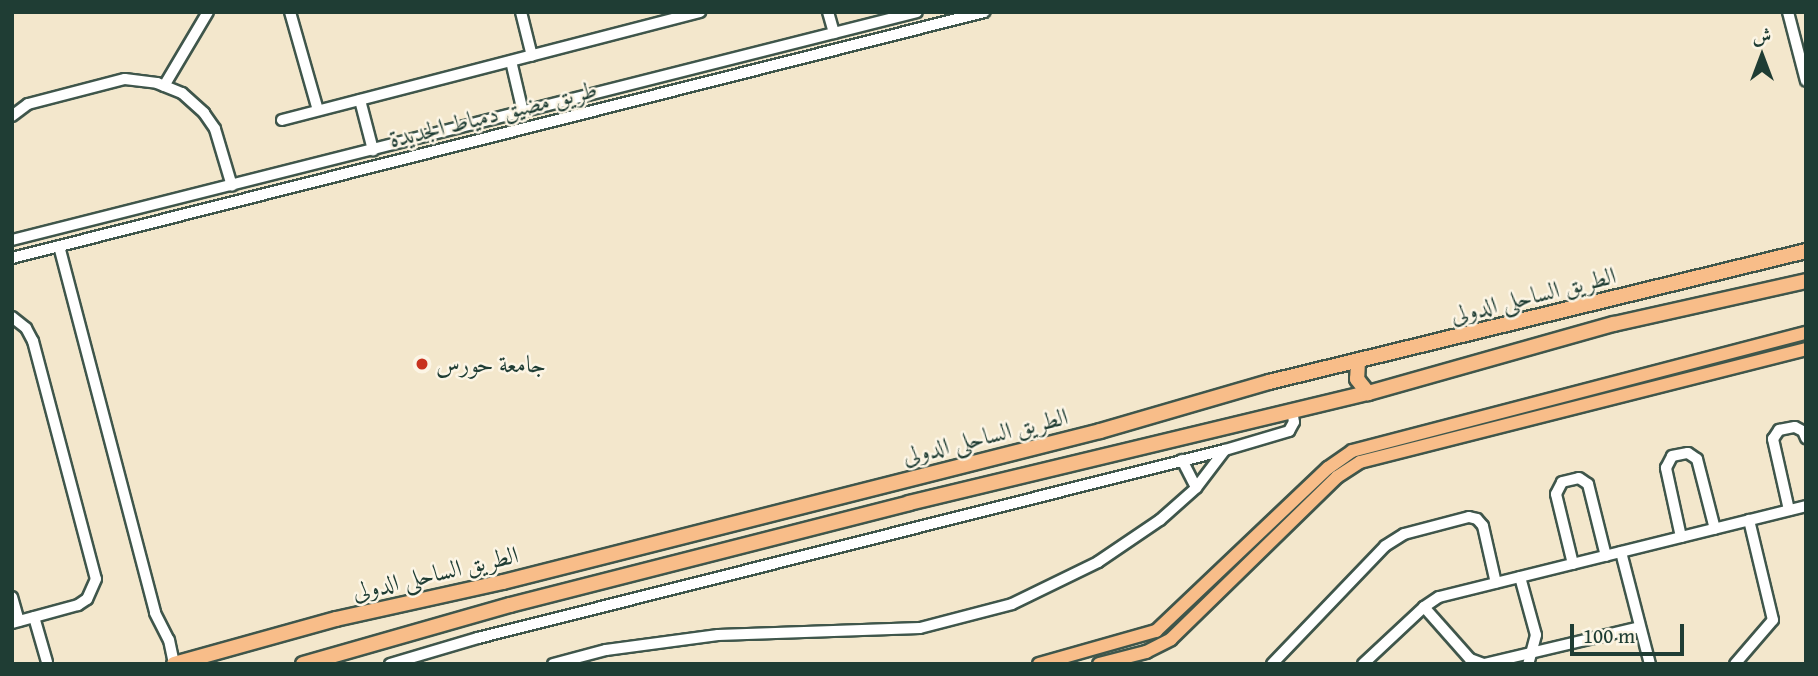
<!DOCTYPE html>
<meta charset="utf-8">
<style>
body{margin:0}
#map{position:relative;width:1818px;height:676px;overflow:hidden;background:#f3e7cc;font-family:"Gentium Book Plus",Amiri,serif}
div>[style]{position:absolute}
.roads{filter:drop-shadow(2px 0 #3f564b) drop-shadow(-2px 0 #3f564b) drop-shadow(0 2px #3f564b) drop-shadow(0 -2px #3f564b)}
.minor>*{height:10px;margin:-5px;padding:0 5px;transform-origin:5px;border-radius:5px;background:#fff}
.major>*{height:12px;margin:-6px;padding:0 6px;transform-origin:6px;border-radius:6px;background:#f8bd89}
.highway>*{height:14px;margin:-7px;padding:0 7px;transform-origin:7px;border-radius:7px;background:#f8bd89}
.dots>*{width:19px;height:19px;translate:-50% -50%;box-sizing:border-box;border:4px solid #fcf5e5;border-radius:50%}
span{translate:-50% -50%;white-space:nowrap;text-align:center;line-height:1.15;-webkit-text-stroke:5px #fcf5e5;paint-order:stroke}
.street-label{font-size:24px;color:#1f3d34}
.poi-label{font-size:24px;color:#1f3d34}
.left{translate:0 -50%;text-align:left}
.frame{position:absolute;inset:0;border:14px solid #1f3d34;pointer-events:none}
.north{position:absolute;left:1727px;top:21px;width:70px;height:70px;-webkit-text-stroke:5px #fcf5e5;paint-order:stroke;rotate:0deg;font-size:19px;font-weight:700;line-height:28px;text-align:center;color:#1f3d34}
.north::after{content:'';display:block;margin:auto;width:24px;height:32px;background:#1f3d34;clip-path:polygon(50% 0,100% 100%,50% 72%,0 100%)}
.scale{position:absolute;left:1570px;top:624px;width:114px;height:32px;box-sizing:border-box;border:4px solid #1f3d34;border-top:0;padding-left:9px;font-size:21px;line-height:24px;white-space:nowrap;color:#1f3d34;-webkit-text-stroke:5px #fcf5e5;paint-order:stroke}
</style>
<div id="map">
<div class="roads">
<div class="minor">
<i style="left:290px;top:12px;width:102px;rotate:74.1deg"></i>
<i style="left:521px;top:12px;width:45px;rotate:76deg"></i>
<i style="left:828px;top:12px;width:22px;rotate:74deg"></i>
<i style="left:1788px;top:12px;width:71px;rotate:75.4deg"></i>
<i style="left:511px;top:61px;width:52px;rotate:76.8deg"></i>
<i style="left:164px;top:86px;width:86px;rotate:-59.3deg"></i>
<i style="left:360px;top:100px;width:52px;rotate:75.4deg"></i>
<i style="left:12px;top:116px;width:20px;rotate:-37deg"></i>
<i style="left:28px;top:104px;width:100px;rotate:-14.5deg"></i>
<i style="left:125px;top:79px;width:32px;rotate:7deg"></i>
<i style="left:157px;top:83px;width:27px;rotate:22deg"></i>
<i style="left:182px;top:93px;width:30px;rotate:42deg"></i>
<i style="left:204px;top:113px;width:19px;rotate:55deg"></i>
<i style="left:215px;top:129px;width:59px;rotate:73.4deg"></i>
<i style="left:282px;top:120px;width:432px;rotate:-14.5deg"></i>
<i style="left:12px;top:240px;width:933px;rotate:-14.14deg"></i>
<i style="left:59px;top:246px;width:379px;rotate:75.3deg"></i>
<i style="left:155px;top:613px;width:30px;rotate:63deg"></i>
<i style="left:169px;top:640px;width:25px;rotate:78deg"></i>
<i style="left:12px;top:258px;width:1003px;rotate:-14.2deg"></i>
<i style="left:12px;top:317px;width:18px;rotate:38deg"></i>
<i style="left:26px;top:328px;width:15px;rotate:62deg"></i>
<i style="left:33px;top:341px;width:246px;rotate:75.2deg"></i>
<i style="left:96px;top:579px;width:22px;rotate:114deg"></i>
<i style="left:87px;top:599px;width:11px;rotate:146deg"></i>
<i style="left:78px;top:605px;width:68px;rotate:164.7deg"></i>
<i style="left:1182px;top:460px;width:31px;rotate:63deg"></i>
<i style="left:1789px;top:510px;width:73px;rotate:-102.7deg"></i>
<i style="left:1773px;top:439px;width:11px;rotate:-56deg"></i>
<i style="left:1779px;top:430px;width:16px;rotate:-11deg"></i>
<i style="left:1795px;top:427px;width:9px;rotate:27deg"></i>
<i style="left:1803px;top:431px;width:8px;rotate:67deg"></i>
<i style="left:1681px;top:537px;width:71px;rotate:-102.3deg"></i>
<i style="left:1666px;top:468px;width:13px;rotate:-63deg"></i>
<i style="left:1672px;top:456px;width:16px;rotate:-11deg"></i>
<i style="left:1688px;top:453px;width:11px;rotate:34deg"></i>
<i style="left:1697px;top:459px;width:72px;rotate:75.6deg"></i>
<i style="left:1621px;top:552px;width:116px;rotate:75.5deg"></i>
<i style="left:1573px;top:564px;width:72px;rotate:-103.7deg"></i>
<i style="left:1556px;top:494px;width:13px;rotate:-63deg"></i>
<i style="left:1562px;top:482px;width:17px;rotate:-13deg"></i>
<i style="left:1579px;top:478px;width:11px;rotate:34deg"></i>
<i style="left:1588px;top:484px;width:74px;rotate:76deg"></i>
<i style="left:1520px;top:577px;width:60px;rotate:74.6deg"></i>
<i style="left:1536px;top:635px;width:30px;rotate:105deg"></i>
<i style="left:12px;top:597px;width:25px;rotate:74deg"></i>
<i style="left:1424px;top:607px;width:69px;rotate:48.5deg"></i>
<i style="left:1470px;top:659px;width:15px;rotate:20deg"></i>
<i style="left:1484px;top:664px;width:160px;rotate:-13.3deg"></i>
<i style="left:34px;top:617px;width:47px;rotate:73.9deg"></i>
<i style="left:390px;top:664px;width:92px;rotate:-16.5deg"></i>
<i style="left:478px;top:638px;width:770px;rotate:-14.13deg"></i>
<i style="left:1225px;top:450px;width:67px;rotate:-16.5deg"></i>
<i style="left:1289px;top:431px;width:10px;rotate:-61deg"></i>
<i style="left:1294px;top:422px;width:11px;rotate:-100deg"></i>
<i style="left:553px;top:664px;width:55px;rotate:-14.8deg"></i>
<i style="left:606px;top:650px;width:113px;rotate:-7.6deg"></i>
<i style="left:718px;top:635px;width:202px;rotate:-2deg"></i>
<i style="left:920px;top:628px;width:95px;rotate:-14.6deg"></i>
<i style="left:1012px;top:604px;width:96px;rotate:-26deg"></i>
<i style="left:1098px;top:562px;width:75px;rotate:-34.1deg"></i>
<i style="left:1160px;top:520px;width:48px;rotate:-41.6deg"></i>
<i style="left:1196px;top:488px;width:48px;rotate:-52.7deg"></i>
<i style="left:1272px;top:664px;width:163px;rotate:-46.2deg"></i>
<i style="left:1385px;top:546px;width:22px;rotate:-32deg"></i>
<i style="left:1404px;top:534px;width:67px;rotate:-14.7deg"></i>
<i style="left:1469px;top:517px;width:8px;rotate:14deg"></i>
<i style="left:1477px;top:519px;width:9px;rotate:49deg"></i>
<i style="left:1483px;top:526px;width:58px;rotate:77.2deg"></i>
<i style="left:1363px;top:664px;width:83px;rotate:-43.1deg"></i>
<i style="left:1424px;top:607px;width:18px;rotate:-34deg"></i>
<i style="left:1439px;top:597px;width:378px;rotate:-13.9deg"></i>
<i style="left:1735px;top:664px;width:58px;rotate:-49.2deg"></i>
<i style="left:1773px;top:620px;width:103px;rotate:-103.5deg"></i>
</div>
<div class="major">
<i style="left:1039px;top:664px;width:122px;rotate:-15.8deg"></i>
<i style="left:1156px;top:631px;width:237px;rotate:-43.5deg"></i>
<i style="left:1328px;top:468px;width:29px;rotate:-35deg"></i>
<i style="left:1352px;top:451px;width:469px;rotate:-14.6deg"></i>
<i style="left:1099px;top:664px;width:49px;rotate:-14.3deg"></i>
<i style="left:1146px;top:652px;width:28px;rotate:-27deg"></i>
<i style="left:1171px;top:639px;width:232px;rotate:-44.3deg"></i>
<i style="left:1337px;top:477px;width:27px;rotate:-33deg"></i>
<i style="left:1360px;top:462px;width:460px;rotate:-14.2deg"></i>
</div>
<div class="highway">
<i style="left:1358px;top:362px;width:17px;rotate:93deg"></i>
<i style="left:1357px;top:379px;width:18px;rotate:52deg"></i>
<i style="left:174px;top:664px;width:168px;rotate:-15.5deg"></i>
<i style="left:336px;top:619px;width:171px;rotate:-12.5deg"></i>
<i style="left:503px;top:582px;width:616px;rotate:-14.19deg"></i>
<i style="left:1100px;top:431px;width:176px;rotate:-16.2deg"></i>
<i style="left:1269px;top:382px;width:553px;rotate:-13.71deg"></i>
<i style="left:303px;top:664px;width:215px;rotate:-15.9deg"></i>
<i style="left:510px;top:605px;width:412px;rotate:-14.3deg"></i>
<i style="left:909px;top:503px;width:472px;rotate:-13.5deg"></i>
<i style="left:1368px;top:393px;width:255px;rotate:-15.7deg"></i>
<i style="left:1614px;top:324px;width:197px;rotate:-12.6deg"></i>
</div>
</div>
<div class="dots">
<i style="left:422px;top:364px;background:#c8321e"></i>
</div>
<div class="street-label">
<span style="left:493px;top:114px;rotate:-14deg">طريق مضيق دمياط الجديدة</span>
<span style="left:1533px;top:295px;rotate:-14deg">الطريق الساحلى الدولى</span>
<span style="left:985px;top:436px;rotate:-14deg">الطريق الساحلى الدولى</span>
<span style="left:435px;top:573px;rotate:-13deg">الطريق الساحلى الدولى</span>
</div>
<div class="poi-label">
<span class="left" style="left:436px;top:364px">جامعة حورس</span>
</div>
<div class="frame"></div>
<div class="north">ش</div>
<div class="scale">100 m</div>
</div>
